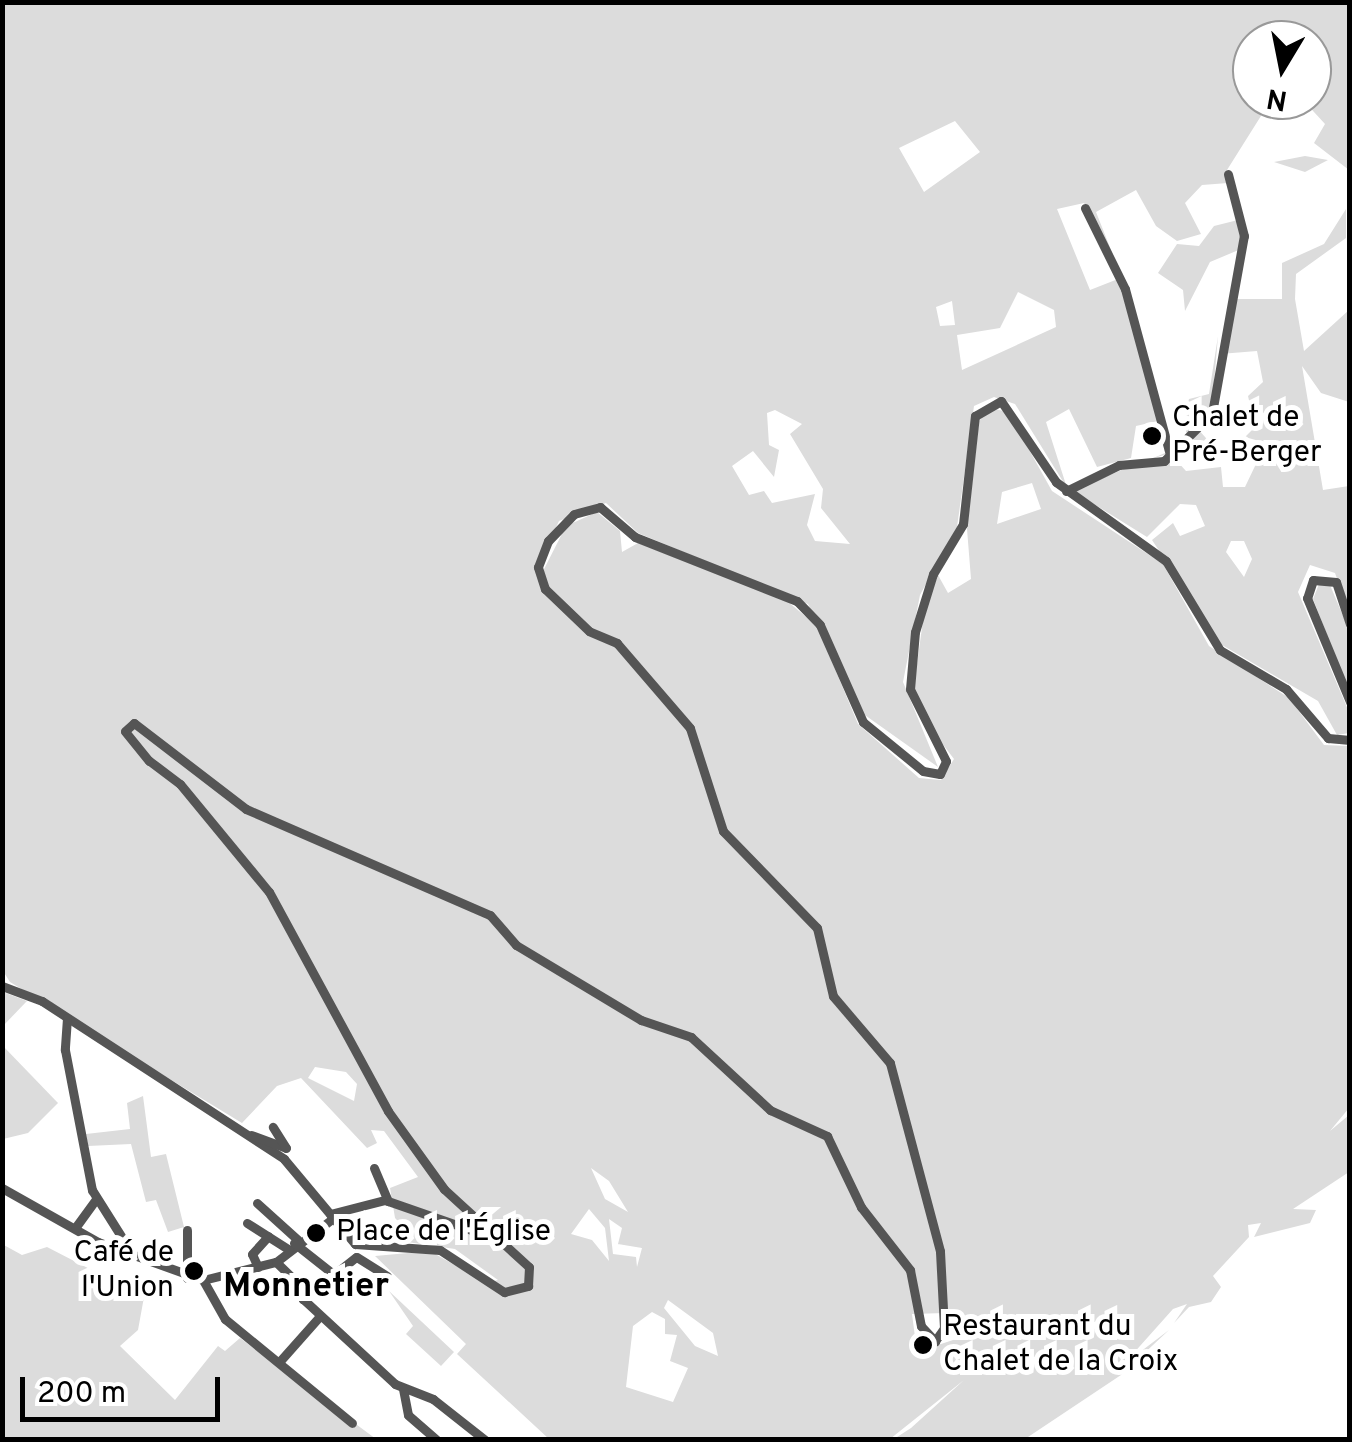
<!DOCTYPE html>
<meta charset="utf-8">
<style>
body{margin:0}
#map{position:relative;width:1352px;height:1442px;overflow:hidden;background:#fff;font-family:Overpass,sans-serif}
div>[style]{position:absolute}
.green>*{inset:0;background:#dcdcdc}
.minor>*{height:9px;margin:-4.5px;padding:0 4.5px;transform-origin:4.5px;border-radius:4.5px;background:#555}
.dots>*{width:28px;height:28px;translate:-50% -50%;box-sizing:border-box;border:5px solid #fff;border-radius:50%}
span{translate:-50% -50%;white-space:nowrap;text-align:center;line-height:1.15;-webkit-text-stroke:10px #fff;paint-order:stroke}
.poi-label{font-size:30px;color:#000}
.left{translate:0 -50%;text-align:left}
.right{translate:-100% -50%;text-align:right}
.quarter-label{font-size:35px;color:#000;font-weight:700}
.frame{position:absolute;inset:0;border:5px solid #000;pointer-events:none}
.north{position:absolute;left:1232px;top:20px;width:100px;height:100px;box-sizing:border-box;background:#fff;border:2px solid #999;border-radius:50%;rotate:190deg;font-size:28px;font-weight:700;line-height:40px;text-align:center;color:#000}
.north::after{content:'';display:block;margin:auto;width:35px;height:45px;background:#000;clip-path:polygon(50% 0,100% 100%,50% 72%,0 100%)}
.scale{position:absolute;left:20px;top:1377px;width:200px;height:45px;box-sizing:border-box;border:5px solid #000;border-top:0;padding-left:12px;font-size:30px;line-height:35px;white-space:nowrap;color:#000;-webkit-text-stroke:8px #fff;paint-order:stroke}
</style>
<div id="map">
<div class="green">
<i style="clip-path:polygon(evenodd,3px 3px,1349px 3px,1349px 170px,1314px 143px,1325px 124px,1303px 100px,1312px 100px,1312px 40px,1252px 40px,1252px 100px,1271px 100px,1227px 170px,1240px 218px,1241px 249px,1210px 262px,1185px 311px,1183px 290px,1158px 273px,1177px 244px,1199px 246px,1214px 226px,1238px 220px,1228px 183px,1202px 185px,1185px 203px,1201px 234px,1177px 241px,1156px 226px,1136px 190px,1096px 212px,1113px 255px,1084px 203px,1057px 209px,1090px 290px,1118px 279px,1160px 413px,1167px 454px,1151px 459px,1165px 453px,1158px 421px,1136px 426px,1131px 458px,1097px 467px,1069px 409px,1046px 422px,1067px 488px,1015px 404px,994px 397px,974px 406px,957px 527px,920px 595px,903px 682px,938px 767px,862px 713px,808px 604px,638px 533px,606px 503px,559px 521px,535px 571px,542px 573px,566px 526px,597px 512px,620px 531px,622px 552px,638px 543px,787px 601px,817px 626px,858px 724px,919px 778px,941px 780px,954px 759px,922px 717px,914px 686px,924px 613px,938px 575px,948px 593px,971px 579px,967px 529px,979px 421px,990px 408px,1008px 412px,1052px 491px,1163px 564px,1209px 646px,1289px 698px,1324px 745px,1349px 746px,1349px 1108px,1330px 1131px,1349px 1115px,1349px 1172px,1293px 1209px,1316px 1210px,1310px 1223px,1254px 1237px,1261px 1223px,1248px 1225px,1249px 1237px,1213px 1276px,1221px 1287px,1211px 1302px,1189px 1307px,1174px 1323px,1187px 1304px,1173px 1309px,1123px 1365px,1169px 1330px,1121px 1375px,1025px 1439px,894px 1439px,911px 1428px,964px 1380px,890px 1439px,549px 1439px,457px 1354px,466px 1344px,375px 1256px,430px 1251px,486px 1283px,498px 1280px,455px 1249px,407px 1242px,414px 1238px,395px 1218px,390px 1188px,418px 1177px,384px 1131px,371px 1130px,377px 1143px,367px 1148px,301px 1078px,277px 1086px,242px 1123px,10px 982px,3px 971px,3px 3px,955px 121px,980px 152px,924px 192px,899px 148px,955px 121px,3px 3px,1018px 292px,1054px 310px,1056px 327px,962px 370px,957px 335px,1000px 328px,1018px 292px,3px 3px,952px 301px,955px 325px,940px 326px,936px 307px,952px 301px,3px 3px,775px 410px,802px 424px,790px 434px,823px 489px,821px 508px,850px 544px,815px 541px,807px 525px,815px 494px,772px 503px,764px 491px,749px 495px,732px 466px,753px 451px,774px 477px,779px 450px,769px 445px,767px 413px,775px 410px,3px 3px,1032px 483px,1041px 509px,997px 524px,1002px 492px,1032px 483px,3px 3px,315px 1067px,346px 1072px,357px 1084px,354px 1101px,308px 1078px,315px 1067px,3px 3px,591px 1168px,609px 1181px,628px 1212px,605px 1199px,591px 1168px,3px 3px,589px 1209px,605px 1228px,609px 1261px,592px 1240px,571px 1234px,589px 1209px,3px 3px,609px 1219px,622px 1228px,618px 1244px,642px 1248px,637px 1267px,636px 1257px,613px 1254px,609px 1219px,3px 3px,668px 1300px,713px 1333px,718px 1356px,695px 1346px,664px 1308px,668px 1300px,3px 3px,652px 1312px,665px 1319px,665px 1334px,677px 1335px,670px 1361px,688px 1368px,673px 1402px,626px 1387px,633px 1326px,652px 1312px,3px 3px,945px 1313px,962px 1337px,917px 1352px,912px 1314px,945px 1313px)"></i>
<i style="clip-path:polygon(1305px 156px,1328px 160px,1305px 172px,1274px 162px)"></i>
<i style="clip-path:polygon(evenodd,1346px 209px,1346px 238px,1296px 274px,1295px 299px,1304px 351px,1349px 310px,1349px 402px,1321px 393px,1302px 366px,1323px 490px,1349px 486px,1349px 613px,1335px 573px,1310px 565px,1298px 592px,1349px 712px,1349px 733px,1337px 735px,1318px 701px,1222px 645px,1152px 540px,1173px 523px,1180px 536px,1205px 526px,1196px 505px,1180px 504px,1147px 537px,1073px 491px,1133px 465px,1176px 460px,1186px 471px,1221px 467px,1223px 487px,1245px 487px,1266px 443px,1245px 437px,1255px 427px,1248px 396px,1263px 382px,1257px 351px,1220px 354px,1230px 299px,1282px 299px,1282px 263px,1324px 244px,1346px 209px,1231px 541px,1244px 541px,1252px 559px,1244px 577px,1226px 552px,1231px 541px)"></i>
<i style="clip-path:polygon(1218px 336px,1212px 406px,1197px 428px,1222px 456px,1214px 460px,1186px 432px,1186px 411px,1189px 399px,1209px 394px)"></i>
<i style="clip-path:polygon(1319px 584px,1330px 585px,1349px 630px,1349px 691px,1313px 599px)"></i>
<i style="clip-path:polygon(3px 992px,27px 1001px,3px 1026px)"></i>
<i style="clip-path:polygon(3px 1046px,58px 1103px,28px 1133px,3px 1139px)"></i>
<i style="clip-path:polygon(143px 1096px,151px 1157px,166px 1154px,184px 1227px,168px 1232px,156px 1200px,146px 1202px,131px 1144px,88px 1146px,86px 1134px,130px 1129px,127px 1103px)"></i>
<i style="clip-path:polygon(2px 1244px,22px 1255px,47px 1247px,144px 1297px,138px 1330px,120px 1346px,175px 1400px,218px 1346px,225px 1351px,240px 1338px,376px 1439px,3px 1439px)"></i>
<i style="clip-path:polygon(389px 1291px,454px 1352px,441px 1366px,406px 1334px,413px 1326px)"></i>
</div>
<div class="minor">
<i style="left:1085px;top:208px;width:90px;rotate:63.7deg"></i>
<i style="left:1125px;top:289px;width:172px;rotate:74.8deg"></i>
<i style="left:1066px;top:491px;width:59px;rotate:-26.1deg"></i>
<i style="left:1119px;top:465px;width:45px;rotate:-5.1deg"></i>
<i style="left:1164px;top:461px;width:68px;rotate:-45deg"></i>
<i style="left:1212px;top:413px;width:180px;rotate:-79.8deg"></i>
<i style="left:1244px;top:236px;width:64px;rotate:-104.5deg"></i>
<i style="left:1350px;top:624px;width:44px;rotate:-108.4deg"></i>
<i style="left:1336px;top:582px;width:23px;rotate:-175deg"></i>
<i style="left:1313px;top:580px;width:19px;rotate:108deg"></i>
<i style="left:1307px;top:598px;width:113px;rotate:67.5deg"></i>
<i style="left:2px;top:986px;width:43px;rotate:20.6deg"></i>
<i style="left:42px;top:1001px;width:289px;rotate:33.1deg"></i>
<i style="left:284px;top:1159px;width:111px;rotate:50.1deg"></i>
<i style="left:355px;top:1244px;width:85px;rotate:4deg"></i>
<i style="left:440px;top:1250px;width:77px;rotate:33.3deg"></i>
<i style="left:504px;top:1292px;width:25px;rotate:-14deg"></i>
<i style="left:528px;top:1286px;width:19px;rotate:-87deg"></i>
<i style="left:529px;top:1267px;width:115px;rotate:-137.5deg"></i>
<i style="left:444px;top:1189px;width:96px;rotate:-125.7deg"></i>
<i style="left:388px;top:1111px;width:249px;rotate:-118.5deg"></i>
<i style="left:269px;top:892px;width:140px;rotate:-129.5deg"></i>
<i style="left:180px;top:784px;width:39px;rotate:-143deg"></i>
<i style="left:149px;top:761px;width:38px;rotate:-129deg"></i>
<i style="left:125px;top:731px;width:12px;rotate:-42deg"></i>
<i style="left:134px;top:723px;width:141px;rotate:37.5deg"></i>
<i style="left:246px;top:809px;width:266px;rotate:23.5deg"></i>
<i style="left:490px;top:915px;width:40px;rotate:49deg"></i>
<i style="left:516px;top:945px;width:146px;rotate:31deg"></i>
<i style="left:641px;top:1020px;width:53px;rotate:18.8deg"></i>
<i style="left:691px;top:1037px;width:108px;rotate:42.7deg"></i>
<i style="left:770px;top:1110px;width:63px;rotate:24.5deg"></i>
<i style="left:827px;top:1136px;width:79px;rotate:64.4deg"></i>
<i style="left:861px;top:1207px;width:80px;rotate:52.1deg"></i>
<i style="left:910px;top:1270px;width:57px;rotate:78.9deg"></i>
<i style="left:921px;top:1326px;width:21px;rotate:47deg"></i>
<i style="left:935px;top:1341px;width:16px;rotate:-55deg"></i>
<i style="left:944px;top:1328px;width:77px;rotate:-93deg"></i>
<i style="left:940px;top:1251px;width:195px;rotate:-104.9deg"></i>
<i style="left:890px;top:1063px;width:88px;rotate:-130.4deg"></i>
<i style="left:833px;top:996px;width:70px;rotate:-103.2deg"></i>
<i style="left:817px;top:928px;width:135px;rotate:-134.1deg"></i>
<i style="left:723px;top:831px;width:108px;rotate:-107.8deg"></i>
<i style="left:690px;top:728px;width:112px;rotate:-130.7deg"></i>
<i style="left:617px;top:643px;width:30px;rotate:-157deg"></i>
<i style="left:589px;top:631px;width:61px;rotate:-136.3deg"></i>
<i style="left:545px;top:589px;width:23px;rotate:-108deg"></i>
<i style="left:538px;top:567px;width:28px;rotate:-69deg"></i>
<i style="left:548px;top:541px;width:37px;rotate:-46deg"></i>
<i style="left:574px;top:514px;width:27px;rotate:-15deg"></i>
<i style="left:600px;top:507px;width:46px;rotate:40.6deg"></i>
<i style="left:635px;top:537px;width:174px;rotate:21.6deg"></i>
<i style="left:797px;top:601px;width:33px;rotate:46deg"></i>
<i style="left:820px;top:625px;width:106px;rotate:66.1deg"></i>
<i style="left:863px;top:722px;width:77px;rotate:39.2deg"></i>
<i style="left:923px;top:771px;width:17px;rotate:10deg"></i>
<i style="left:940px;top:774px;width:14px;rotate:-65deg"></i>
<i style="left:946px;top:761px;width:80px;rotate:-116.6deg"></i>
<i style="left:910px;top:689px;width:57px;rotate:-85deg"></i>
<i style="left:915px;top:632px;width:61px;rotate:-72.8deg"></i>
<i style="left:933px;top:574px;width:58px;rotate:-59deg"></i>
<i style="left:963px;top:524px;width:109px;rotate:-83.7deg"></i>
<i style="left:975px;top:416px;width:30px;rotate:-30deg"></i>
<i style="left:1001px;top:401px;width:98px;rotate:55.8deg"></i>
<i style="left:1056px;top:482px;width:135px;rotate:35.7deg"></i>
<i style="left:1166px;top:561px;width:104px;rotate:58.8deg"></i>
<i style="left:1220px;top:650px;width:77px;rotate:30.6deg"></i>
<i style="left:1286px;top:689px;width:65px;rotate:49.4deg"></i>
<i style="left:1328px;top:738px;width:22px;rotate:5deg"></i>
<i style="left:67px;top:1018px;width:32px;rotate:94deg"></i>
<i style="left:65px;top:1050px;width:143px;rotate:79.1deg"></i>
<i style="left:92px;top:1190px;width:73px;rotate:57.8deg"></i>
<i style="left:251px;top:1135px;width:37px;rotate:20deg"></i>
<i style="left:286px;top:1148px;width:25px;rotate:-122deg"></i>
<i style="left:374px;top:1168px;width:36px;rotate:67deg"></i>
<i style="left:2px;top:1188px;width:110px;rotate:29.4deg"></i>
<i style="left:98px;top:1242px;width:112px;rotate:19.9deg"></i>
<i style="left:203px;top:1280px;width:75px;rotate:-13.9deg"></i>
<i style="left:276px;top:1262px;width:71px;rotate:-37.5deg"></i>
<i style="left:257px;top:1203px;width:55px;rotate:42.1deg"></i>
<i style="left:330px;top:1214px;width:57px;rotate:-14.3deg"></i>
<i style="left:385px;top:1200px;width:112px;rotate:19.2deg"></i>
<i style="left:247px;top:1223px;width:49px;rotate:32.4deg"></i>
<i style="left:75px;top:1228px;width:36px;rotate:-54deg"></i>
<i style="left:294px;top:1243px;width:48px;rotate:38.3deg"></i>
<i style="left:276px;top:1262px;width:45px;rotate:44.1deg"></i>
<i style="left:258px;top:1267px;width:14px;rotate:-115deg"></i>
<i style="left:252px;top:1254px;width:24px;rotate:-48deg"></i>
<i style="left:387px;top:1276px;width:36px;rotate:-148deg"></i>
<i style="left:356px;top:1257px;width:68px;rotate:141.6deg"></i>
<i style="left:303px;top:1299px;width:125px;rotate:42.7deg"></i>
<i style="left:395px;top:1384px;width:41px;rotate:21.5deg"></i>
<i style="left:433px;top:1399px;width:66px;rotate:38.3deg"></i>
<i style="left:187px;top:1278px;width:48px;rotate:-90deg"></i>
<i style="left:203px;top:1280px;width:45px;rotate:60.6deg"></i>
<i style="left:225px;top:1319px;width:164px;rotate:39.3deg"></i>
<i style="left:279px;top:1293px;width:20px;rotate:-53deg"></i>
<i style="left:280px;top:1361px;width:59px;rotate:-48.4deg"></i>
<i style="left:403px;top:1389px;width:26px;rotate:79deg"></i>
<i style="left:408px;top:1415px;width:38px;rotate:41deg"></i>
</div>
<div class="dots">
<i style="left:1152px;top:436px;background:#000"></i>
<i style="left:316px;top:1233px;background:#000"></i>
<i style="left:194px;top:1271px;background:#000"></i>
<i style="left:923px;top:1345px;background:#000"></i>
</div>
<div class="poi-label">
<span class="left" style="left:1172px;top:436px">Chalet de<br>Pré-Berger</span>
<span class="left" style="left:336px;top:1233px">Place de l'Église</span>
<span class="right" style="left:174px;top:1271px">Café de<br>l'Union</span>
<span class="left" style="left:943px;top:1345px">Restaurant du<br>Chalet de la Croix</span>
</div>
<div class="quarter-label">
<span style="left:306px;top:1287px">Monnetier</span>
</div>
<div class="frame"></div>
<div class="north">N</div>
<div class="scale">200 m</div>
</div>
